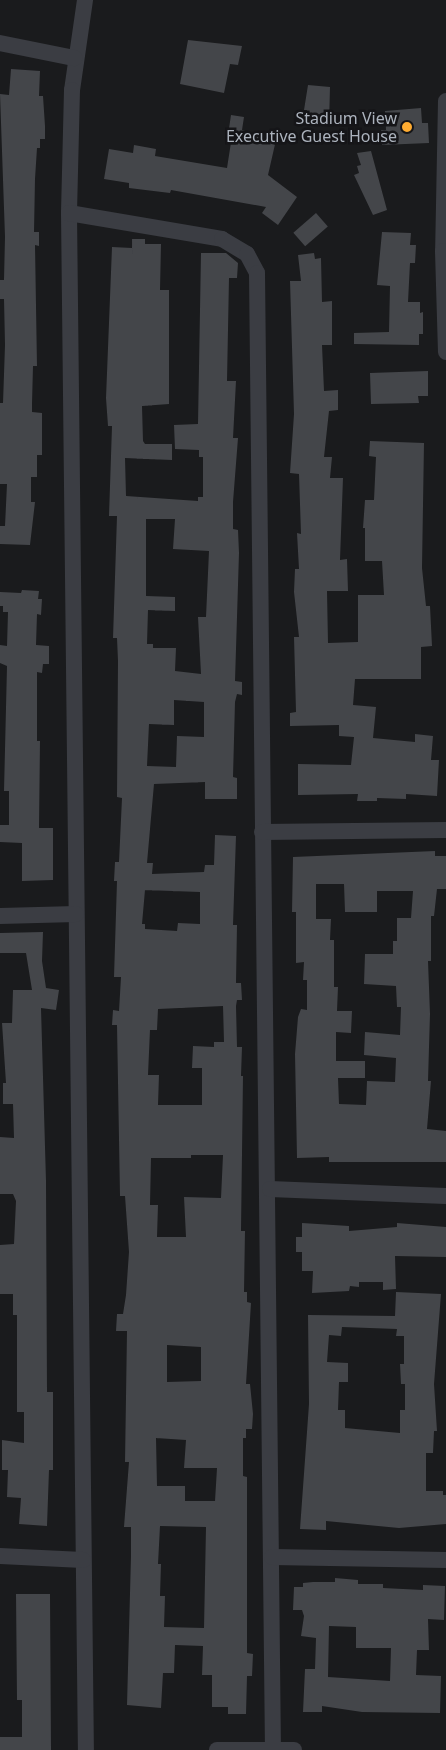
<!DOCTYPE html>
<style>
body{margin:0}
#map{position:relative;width:446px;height:1750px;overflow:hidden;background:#1a1b1d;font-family:"Noto Sans",sans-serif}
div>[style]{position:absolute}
.building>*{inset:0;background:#44464a;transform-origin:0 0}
.minor>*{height:16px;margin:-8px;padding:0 8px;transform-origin:8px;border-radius:8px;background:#3b3d43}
.dots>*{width:14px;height:14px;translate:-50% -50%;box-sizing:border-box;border:2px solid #151518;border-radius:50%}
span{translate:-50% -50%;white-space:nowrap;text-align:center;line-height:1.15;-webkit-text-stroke:5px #151518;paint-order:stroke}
.poi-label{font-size:16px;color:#acb3bd}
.right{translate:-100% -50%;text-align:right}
</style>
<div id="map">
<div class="building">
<i style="clip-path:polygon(188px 40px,242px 46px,238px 65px,230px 64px,224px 93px,180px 84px)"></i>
<i style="clip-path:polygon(11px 69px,40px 71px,39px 96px,43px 96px,45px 126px,45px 139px,40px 139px,40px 148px,37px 148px,35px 179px,34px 232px,39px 232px,39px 246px,35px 245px,37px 366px,33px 366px,32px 404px,32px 412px,42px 413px,42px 455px,37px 455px,37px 477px,31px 477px,31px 502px,35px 502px,30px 545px,0 544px,0 526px,5px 526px,7px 484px,0 484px,0 403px,3px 403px,5px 345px,4px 299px,0 299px,0 280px,4px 280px,5px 237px,0 94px,9px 95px)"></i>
<i style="clip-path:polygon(308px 85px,330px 87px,329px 125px,306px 124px,307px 110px,304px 110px)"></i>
<i style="clip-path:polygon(421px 108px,422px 123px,428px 123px,429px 143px,382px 145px,381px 130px,386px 130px,385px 111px)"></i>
<i style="clip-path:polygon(231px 115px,244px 117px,242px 130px,276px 140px,268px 175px,297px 197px,278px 225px,262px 213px,266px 207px,171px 190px,170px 193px,129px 188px,129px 183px,104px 179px,109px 149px,133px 153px,134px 145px,156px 149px,155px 156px,227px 168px,232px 136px,228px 135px)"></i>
<i style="clip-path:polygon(371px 151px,387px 210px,373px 215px,354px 175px,359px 173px,357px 166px,361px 165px,357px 153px)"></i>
<i style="left:316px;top:213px;width:18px;height:30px;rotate:49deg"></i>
<i style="clip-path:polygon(382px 232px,411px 233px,410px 245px,416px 245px,415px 263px,410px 263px,408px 302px,420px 302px,420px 313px,423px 312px,423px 334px,419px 334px,419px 345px,354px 344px,354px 333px,389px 332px,390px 286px,377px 285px)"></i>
<i style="clip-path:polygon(evenodd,132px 239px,145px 239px,145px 244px,161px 244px,160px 290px,169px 290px,169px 404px,142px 406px,143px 441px,145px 444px,172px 444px,172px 460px,125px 458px,126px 496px,198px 501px,198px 497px,203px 497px,203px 457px,199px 457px,199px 450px,175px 449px,174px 425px,198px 424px,201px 253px,226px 253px,238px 263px,237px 278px,229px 278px,227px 381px,236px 381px,233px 438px,238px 438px,233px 502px,233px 529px,238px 530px,239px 553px,235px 681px,242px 682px,242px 695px,237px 694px,235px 702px,233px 777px,237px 778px,237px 799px,205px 799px,205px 782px,154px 784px,147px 863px,153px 863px,152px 874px,204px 872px,205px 865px,214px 865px,215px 835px,236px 836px,233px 925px,237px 925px,236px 983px,241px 983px,242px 1000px,237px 1000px,236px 1006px,237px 1047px,242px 1047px,241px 1076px,243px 1076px,241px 1231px,245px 1231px,244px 1292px,247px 1292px,247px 1302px,251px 1303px,246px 1384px,250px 1384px,253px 1414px,252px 1429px,246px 1429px,246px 1438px,243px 1438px,243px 1476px,247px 1477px,247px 1653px,253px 1654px,252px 1676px,247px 1676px,246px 1714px,228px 1714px,228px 1707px,212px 1707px,212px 1675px,202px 1675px,203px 1646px,175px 1645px,174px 1673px,163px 1673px,161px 1708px,127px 1705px,131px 1556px,131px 1527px,124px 1527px,129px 1462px,125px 1462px,127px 1331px,116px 1331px,117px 1314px,123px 1314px,126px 1295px,129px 1252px,125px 1196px,120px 1196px,117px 1025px,112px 1025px,113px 1010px,119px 1011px,121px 977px,114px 977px,117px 881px,114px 881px,115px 862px,119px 862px,122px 798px,117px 797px,118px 661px,117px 638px,113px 638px,117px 516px,109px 516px,112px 426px,108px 426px,106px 398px,112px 247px,132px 248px,132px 239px,146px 519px,175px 519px,173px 549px,209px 551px,206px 617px,198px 617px,201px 674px,175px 671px,176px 648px,153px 648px,153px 644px,147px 644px,148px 610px,175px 611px,175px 597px,146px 596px,146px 519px,132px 239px,174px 700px,204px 702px,204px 737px,177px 736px,176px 767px,147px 766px,149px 724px,174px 725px,174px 700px,132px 239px,145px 890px,200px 892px,200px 924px,178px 923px,177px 931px,145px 929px,145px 924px,142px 924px,145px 890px,132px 239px,223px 1006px,224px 1042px,214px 1042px,214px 1047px,193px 1046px,192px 1068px,202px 1068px,202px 1105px,158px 1105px,159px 1075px,148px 1075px,150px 1030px,157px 1030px,158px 1009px,223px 1006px,132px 239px,191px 1155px,223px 1155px,221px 1198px,184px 1197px,186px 1237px,157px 1237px,158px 1205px,150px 1205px,151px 1158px,191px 1158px,191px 1155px,132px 239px,167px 1345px,201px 1347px,201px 1381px,167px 1382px,167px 1345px,132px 239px,156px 1438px,186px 1440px,184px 1468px,217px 1468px,215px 1501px,185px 1501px,185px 1486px,157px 1486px,156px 1438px,132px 239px,160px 1526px,206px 1527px,204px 1628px,164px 1627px,165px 1596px,160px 1596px,161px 1564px,158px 1564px,160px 1526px)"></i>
<i style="clip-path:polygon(314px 253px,315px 259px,321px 258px,322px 302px,332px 301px,332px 345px,322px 345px,324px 391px,338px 390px,338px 410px,329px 411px,324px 457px,332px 457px,330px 478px,343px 478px,340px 560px,347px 559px,348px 591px,327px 591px,328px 643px,358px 642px,358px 595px,384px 595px,382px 561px,365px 561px,365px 528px,363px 528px,365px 500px,374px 500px,376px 457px,369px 456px,370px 441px,424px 443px,422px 568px,426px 606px,430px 606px,432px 646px,421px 647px,421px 679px,355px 679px,353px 705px,376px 707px,373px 738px,415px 742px,415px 734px,433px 736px,431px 760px,439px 760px,437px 796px,406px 794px,406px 799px,377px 798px,377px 801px,357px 801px,358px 794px,298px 795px,298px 764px,351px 765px,354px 737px,339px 736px,339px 725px,290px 726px,290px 713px,296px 712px,294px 637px,299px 637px,294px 592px,295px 569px,299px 569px,297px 533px,301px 534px,299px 474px,290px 473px,294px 414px,290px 281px,301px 281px,298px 255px)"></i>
<i style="clip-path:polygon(428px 371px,428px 396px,418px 396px,419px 403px,371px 404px,370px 373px)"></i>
<i style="clip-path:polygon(22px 590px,39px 591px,38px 599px,42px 599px,41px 615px,37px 614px,36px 645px,49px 646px,49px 664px,43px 664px,42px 673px,37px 672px,37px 741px,40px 741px,39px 828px,53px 828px,53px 880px,22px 881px,22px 843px,0 842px,0 825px,9px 825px,9px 791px,4px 791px,7px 666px,0 663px,0 645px,7px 646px,8px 612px,3px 612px,3px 606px,0 606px,0 592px,21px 593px)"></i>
<i style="clip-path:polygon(evenodd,435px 851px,435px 856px,446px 856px,446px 889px,437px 889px,434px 916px,431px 916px,431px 961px,428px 961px,430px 1014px,428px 1081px,431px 1081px,427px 1129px,446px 1131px,446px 1162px,329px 1162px,329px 1157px,297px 1158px,295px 1054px,298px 1017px,301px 1009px,307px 1010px,307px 980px,303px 980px,304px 962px,296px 963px,296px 912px,292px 912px,293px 857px,435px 851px,316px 884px,344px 884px,345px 912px,377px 912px,377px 891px,413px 891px,411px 918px,397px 918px,397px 941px,393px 941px,393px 954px,365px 954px,364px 984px,396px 986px,397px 1007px,401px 1007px,400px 1035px,365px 1032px,364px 1055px,396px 1058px,395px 1082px,367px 1081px,366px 1105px,339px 1104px,338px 1078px,365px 1078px,365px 1061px,336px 1061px,336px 1032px,351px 1033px,352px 1011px,337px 1011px,338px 987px,334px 987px,334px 940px,330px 940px,331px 919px,316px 919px,316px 884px)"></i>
<i style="clip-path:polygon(43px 932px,42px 961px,46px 988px,59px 990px,56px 1010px,41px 1008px,46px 1181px,47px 1392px,53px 1392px,53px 1470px,49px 1470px,47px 1526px,19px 1524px,21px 1498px,7px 1497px,8px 1470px,2px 1470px,2px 1440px,24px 1443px,24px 1412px,17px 1412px,17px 1315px,13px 1315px,13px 1294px,0 1294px,0 1245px,14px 1244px,16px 1201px,13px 1194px,0 1194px,0 1137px,14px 1138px,13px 1104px,3px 1104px,3px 1083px,6px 1083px,2px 1023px,12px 1023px,13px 990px,32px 990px,26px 953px,0 953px,0 933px)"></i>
<i style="clip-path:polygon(302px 1223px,349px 1226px,349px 1231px,397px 1227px,397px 1223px,446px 1227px,446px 1257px,395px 1256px,396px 1289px,383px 1290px,383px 1282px,359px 1282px,359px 1287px,350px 1286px,349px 1291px,312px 1293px,313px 1271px,302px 1271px,302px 1252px,296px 1252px,296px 1237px,302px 1237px)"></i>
<i style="clip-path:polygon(evenodd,396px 1292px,441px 1294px,434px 1384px,437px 1431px,434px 1431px,433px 1453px,426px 1453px,426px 1491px,443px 1491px,443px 1495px,446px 1495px,446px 1524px,399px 1528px,326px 1521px,326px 1530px,300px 1529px,309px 1404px,308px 1315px,395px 1316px,396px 1292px,342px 1327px,397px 1329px,396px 1336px,404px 1336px,404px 1364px,400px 1364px,401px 1384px,405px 1384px,405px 1410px,400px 1410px,400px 1433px,345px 1428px,345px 1410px,338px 1410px,339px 1382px,348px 1382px,348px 1363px,327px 1362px,329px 1335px,341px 1336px,342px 1327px)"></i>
<i style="clip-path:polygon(evenodd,335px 1578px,358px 1580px,358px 1584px,383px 1584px,383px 1588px,423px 1590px,423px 1585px,445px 1586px,444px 1620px,428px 1619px,429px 1650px,417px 1650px,416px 1675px,441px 1676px,440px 1713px,362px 1712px,322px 1706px,322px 1712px,303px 1712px,305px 1669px,315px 1669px,316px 1638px,301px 1636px,304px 1616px,302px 1610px,293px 1610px,294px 1587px,303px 1587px,303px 1583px,313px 1582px,335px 1582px,335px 1578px,329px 1626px,356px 1627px,356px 1648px,391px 1648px,390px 1681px,328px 1677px,329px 1626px)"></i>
<i style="clip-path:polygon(16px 1594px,50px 1594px,51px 1750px,0 1750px,0 1737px,22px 1737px,22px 1700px,17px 1700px)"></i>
</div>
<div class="minor">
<i style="left:85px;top:0;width:91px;rotate:98.2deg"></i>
<i style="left:72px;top:90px;width:123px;rotate:91.4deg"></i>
<i style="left:69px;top:213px;width:1537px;rotate:89.37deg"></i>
<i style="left:0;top:43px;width:76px;rotate:11.5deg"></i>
<i style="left:446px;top:101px;width:150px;rotate:91.1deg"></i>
<i style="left:443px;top:251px;width:101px;rotate:88.3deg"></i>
<i style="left:69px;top:213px;width:155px;rotate:9.6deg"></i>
<i style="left:222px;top:239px;width:29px;rotate:31deg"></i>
<i style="left:247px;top:254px;width:21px;rotate:62deg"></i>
<i style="left:257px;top:273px;width:1476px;rotate:89.38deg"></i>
<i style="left:262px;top:832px;width:184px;rotate:-0.6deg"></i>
<i style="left:0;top:916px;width:76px;rotate:-1.5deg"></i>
<i style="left:270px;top:1189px;width:176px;rotate:2.3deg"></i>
<i style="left:0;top:1556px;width:83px;rotate:2.8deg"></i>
<i style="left:272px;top:1557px;width:174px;rotate:1deg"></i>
<i style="left:217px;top:1750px;width:77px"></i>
</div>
<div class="dots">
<i style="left:407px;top:127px;background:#ffac31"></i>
</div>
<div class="poi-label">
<span class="right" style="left:397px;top:127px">Stadium View<br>Executive Guest House</span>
</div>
</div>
